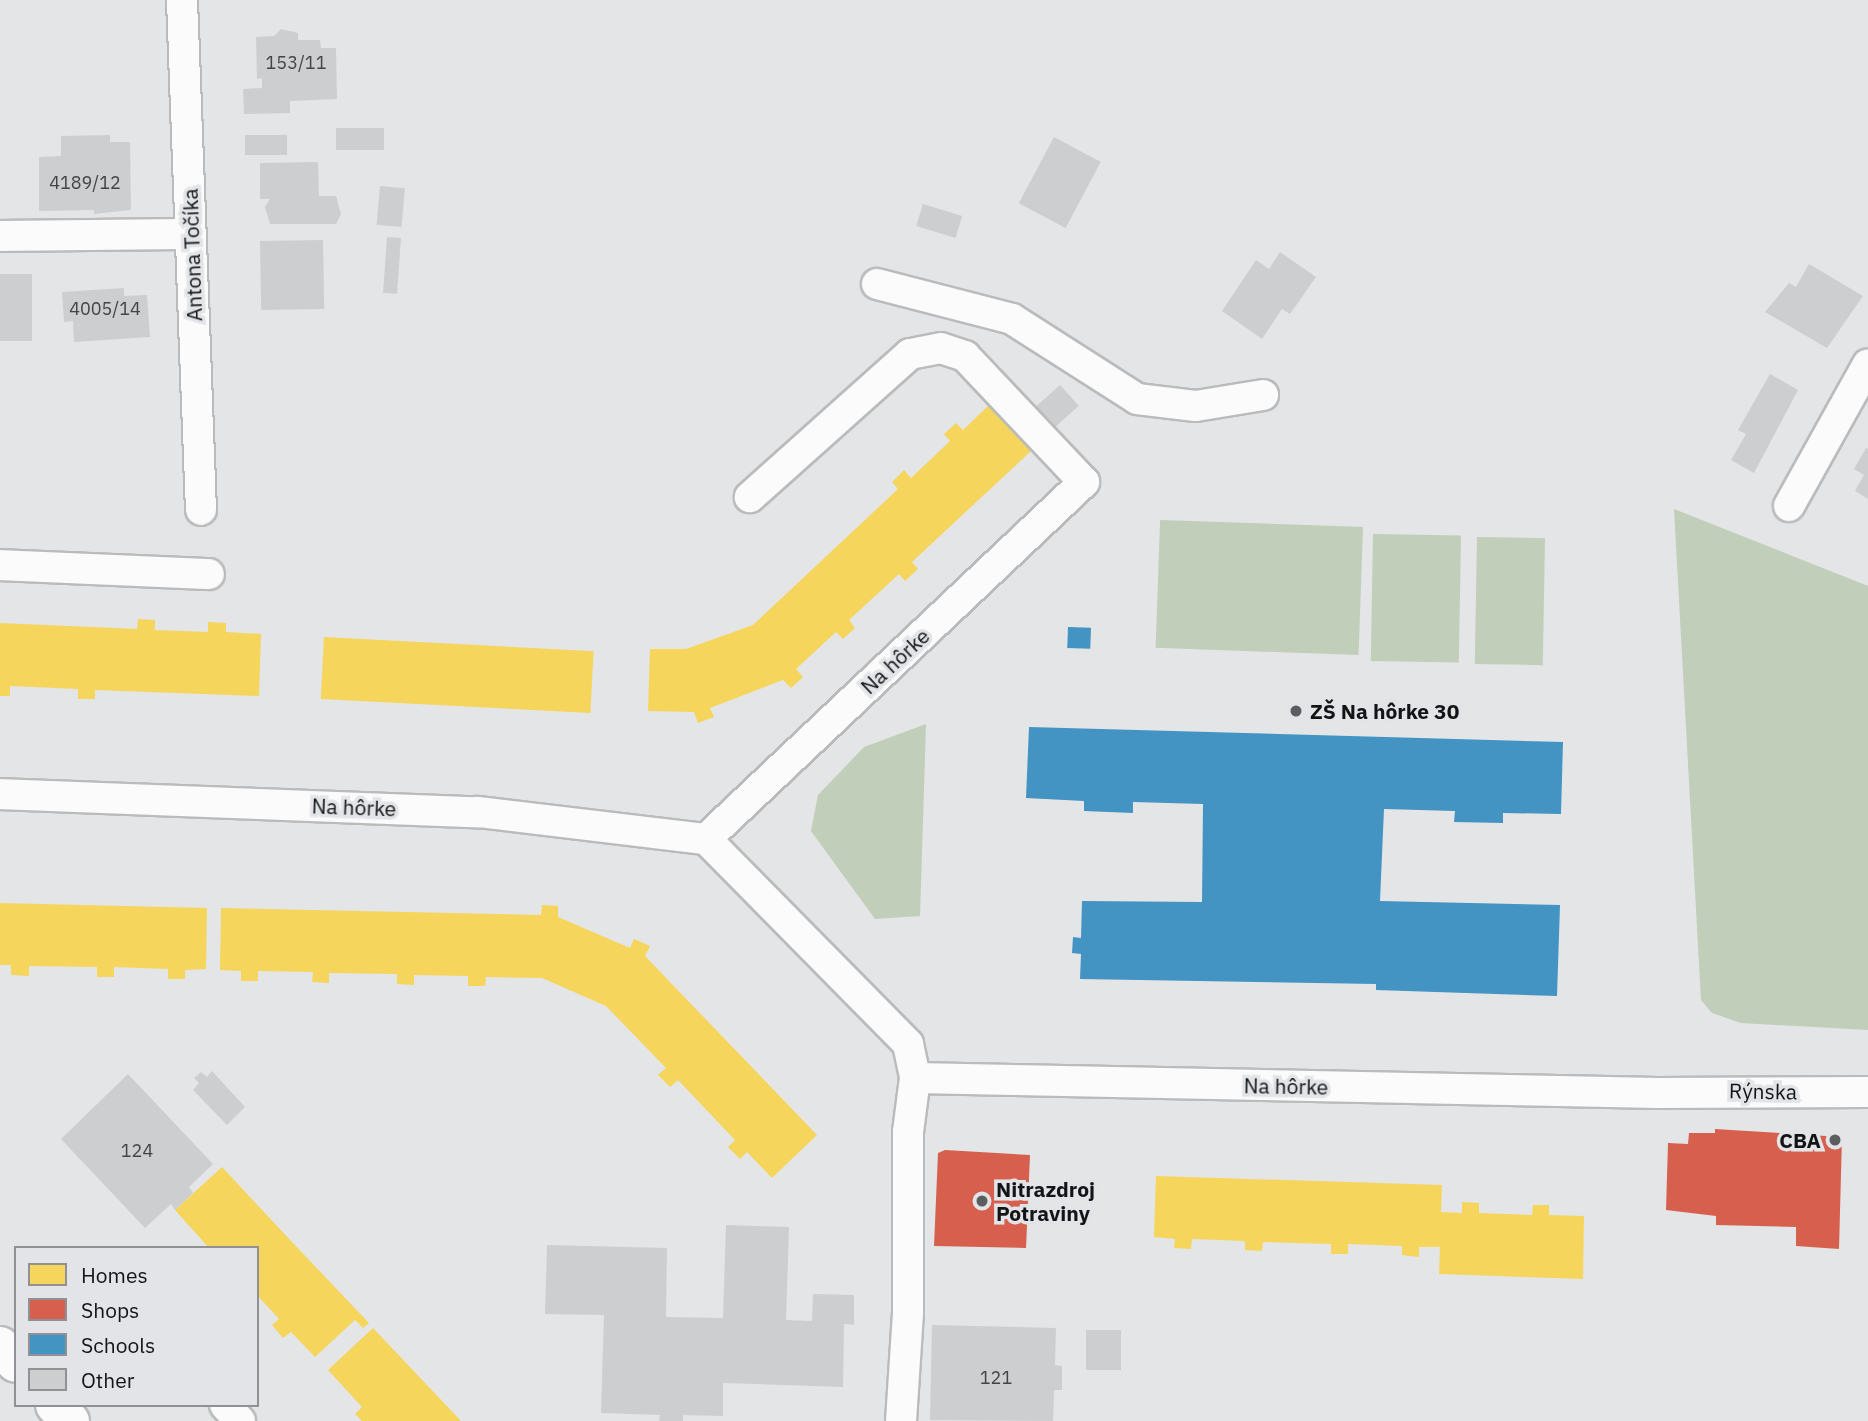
<!DOCTYPE html>
<meta charset="utf-8">
<style>
body{margin:0}
#map{position:relative;width:1868px;height:1421px;overflow:hidden;background:#e3e5e7;font-family:"IBM Plex Sans",sans-serif}
div>[style]{position:absolute}
.green>*{inset:0;background:#c1ceb9;transform-origin:0 0}
.homes>*{inset:0;background:#f6d55c;transform-origin:0 0}
.shops>*{inset:0;background:#d6604d}
.schools>*{inset:0;background:#4393c3;transform-origin:0 0}
.building>*{inset:0;background:#cdced0;transform-origin:0 0}
.roads{filter:drop-shadow(2px 0 #babbbc) drop-shadow(-2px 0 #babbbc) drop-shadow(0 2px #babbbc) drop-shadow(0 -2px #babbbc)}
.street>*{height:30px;margin:-15px;padding:0 15px;transform-origin:15px;border-radius:15px;background:#fbfbfb}
.secondary>*{height:38px;margin:-19px;padding:0 19px;transform-origin:19px;border-radius:19px;background:#fbfbfb}
.dots>*{width:19px;height:19px;translate:-50% -50%;box-sizing:border-box;border:4px solid #e2e4e8;border-radius:50%}
span{translate:-50% -50%;white-space:nowrap;text-align:center;line-height:1.15;-webkit-text-stroke:7px #e2e4e8;paint-order:stroke}
.number-label{font-size:18px;color:#424445}
.number-label span{-webkit-text-stroke-width:0}
.street-label{font-size:21px;color:#131415}
.poi-label{font-size:21px;color:#131415;font-weight:700}
.left{translate:0 -50%;text-align:left}
.right{translate:-100% -50%;text-align:right}
.legend{position:absolute;left:14px;top:1246px;width:245px;height:161px;box-sizing:border-box;background:#e2e4e8;border:2px solid #8f9194;margin:0;padding:9px 12px;list-style:none;font-size:21px;color:#131415}
.legend li{display:flex;align-items:center;gap:14px;height:35px}
.legend b{width:35px;border:2px solid #8f9194}
</style>
<div id="map">
<div class="green">
<i style="clip-path:polygon(1674px 509px,1868px 586px,1868px 1030px,1741px 1023px,1712px 1013px,1701px 1000px)"></i>
<i style="left:1363px;top:527px;width:128px;height:203px;rotate:92deg"></i>
<i style="left:1373px;top:534px;width:88px;height:127px;rotate:1deg"></i>
<i style="left:1477px;top:537px;width:68px;height:127px;rotate:1deg"></i>
<i style="clip-path:polygon(926px 724px,920px 916px,875px 919px,811px 831px,818px 795px,864px 747px)"></i>
</div>
<div class="homes">
<i style="clip-path:polygon(989px 405px,1031px 451px,912px 562px,918px 569px,905px 581px,899px 574px,849px 620px,855px 628px,843px 639px,836px 632px,796px 669px,803px 677px,791px 688px,783px 680px,710px 708px,714px 717px,698px 723px,694px 712px,648px 711px,650px 649px,686px 649px,753px 625px,898px 489px,892px 482px,904px 470px,911px 478px,950px 441px,944px 434px,956px 423px,963px 430px)"></i>
<i style="clip-path:polygon(138px 619px,155px 620px,155px 630px,208px 632px,208px 622px,226px 623px,226px 632px,261px 634px,259px 696px,95px 690px,95px 699px,78px 699px,78px 689px,10px 686px,10px 696px,0 696px,0 623px,137px 629px)"></i>
<i style="left:324px;top:637px;width:270px;height:62px;rotate:3deg"></i>
<i style="clip-path:polygon(0 903px,207px 908px,206px 969px,185px 970px,185px 979px,168px 979px,168px 969px,114px 967px,114px 977px,97px 977px,97px 967px,29px 966px,29px 976px,11px 975px,11px 965px,0 965px)"></i>
<i style="clip-path:polygon(542px 905px,558px 906px,558px 917px,630px 948px,634px 939px,650px 946px,645px 956px,817px 1135px,772px 1178px,747px 1152px,740px 1159px,728px 1147px,735px 1140px,678px 1080px,670px 1087px,658px 1075px,666px 1068px,606px 1006px,542px 978px,486px 977px,485px 986px,468px 986px,468px 976px,414px 975px,414px 985px,397px 984px,397px 974px,329px 973px,329px 983px,312px 982px,313px 972px,258px 971px,258px 981px,241px 981px,241px 971px,220px 970px,221px 908px,541px 915px)"></i>
<i style="clip-path:polygon(222px 1167px,291px 1241px,369px 1323px,363px 1328px,355px 1320px,315px 1357px,291px 1332px,283px 1338px,272px 1325px,279px 1319px,257px 1295px,257px 1248px,209px 1248px,175px 1210px)"></i>
<i style="clip-path:polygon(1156px 1176px,1442px 1185px,1441px 1212px,1462px 1213px,1462px 1202px,1479px 1203px,1479px 1213px,1532px 1215px,1533px 1205px,1549px 1205px,1549px 1215px,1584px 1216px,1583px 1279px,1439px 1274px,1440px 1247px,1419px 1247px,1419px 1257px,1402px 1255px,1402px 1246px,1348px 1244px,1348px 1254px,1331px 1254px,1331px 1244px,1263px 1242px,1262px 1251px,1245px 1250px,1245px 1241px,1192px 1239px,1191px 1249px,1174px 1248px,1175px 1239px,1154px 1237px)"></i>
<i style="clip-path:polygon(373px 1328px,443px 1402px,461px 1421px,362px 1421px,355px 1414px,362px 1407px,328px 1370px)"></i>
</div>
<div class="shops">
<i style="clip-path:polygon(1715px 1129px,1842px 1137px,1839px 1249px,1796px 1246px,1796px 1227px,1716px 1225px,1716px 1216px,1666px 1210px,1668px 1143px,1688px 1144px,1689px 1133px,1715px 1133px)"></i>
<i style="clip-path:polygon(945px 1150px,1030px 1155px,1026px 1248px,934px 1246px,938px 1153px)"></i>
</div>
<div class="schools">
<i style="left:1068px;top:627px;width:23px;height:21px;rotate:2deg"></i>
<i style="clip-path:polygon(1029px 727px,1563px 742px,1561px 814px,1503px 813px,1503px 823px,1454px 822px,1455px 811px,1384px 809px,1380px 901px,1560px 905px,1557px 996px,1376px 990px,1376px 984px,1080px 979px,1081px 954px,1072px 953px,1073px 937px,1081px 938px,1082px 901px,1202px 902px,1203px 804px,1133px 802px,1133px 813px,1084px 811px,1084px 801px,1026px 798px)"></i>
</div>
<div class="building">
<i style="clip-path:polygon(281px 29px,298px 33px,298px 40px,320px 40px,321px 48px,336px 48px,337px 99px,290px 101px,290px 113px,244px 114px,243px 89px,262px 88px,262px 78px,257px 79px,256px 37px,274px 36px)"></i>
<i style="left:336px;top:128px;width:48px;height:22px"></i>
<i style="clip-path:polygon(110px 135px,110px 142px,130px 142px,131px 210px,94px 214px,94px 210px,39px 211px,39px 157px,61px 156px,61px 136px)"></i>
<i style="left:245px;top:135px;width:42px;height:20px"></i>
<i style="left:1054px;top:137px;width:53px;height:75px;rotate:28deg"></i>
<i style="clip-path:polygon(318px 162px,319px 196px,336px 196px,341px 214px,336px 224px,270px 224px,265px 207px,270px 199px,260px 199px,260px 163px)"></i>
<i style="left:380px;top:186px;width:25px;height:39px;rotate:5deg"></i>
<i style="left:923px;top:204px;width:41px;height:23px;rotate:17deg"></i>
<i style="left:387px;top:237px;width:14px;height:56px;rotate:4deg"></i>
<i style="left:323px;top:240px;width:69px;height:63px;rotate:89deg"></i>
<i style="clip-path:polygon(1280px 252px,1316px 277px,1290px 314px,1282px 309px,1262px 339px,1222px 311px,1256px 260px,1269px 269px)"></i>
<i style="clip-path:polygon(1809px 264px,1863px 296px,1827px 348px,1765px 312px,1789px 283px,1796px 287px)"></i>
<i style="left:0;top:274px;width:32px;height:67px"></i>
<i style="clip-path:polygon(124px 288px,124px 296px,147px 295px,150px 337px,74px 342px,73px 321px,64px 322px,62px 292px)"></i>
<i style="clip-path:polygon(1770px 374px,1798px 390px,1754px 473px,1731px 460px,1746px 434px,1738px 430px)"></i>
<i style="left:1060px;top:385px;width:28px;height:36px;rotate:48deg"></i>
<i style="clip-path:polygon(1866px 448px,1868px 449px,1868px 499px,1855px 491px,1864px 475px,1854px 469px)"></i>
<i style="clip-path:polygon(212px 1071px,245px 1107px,227px 1125px,193px 1090px,199px 1083px,194px 1078px,201px 1072px,207px 1077px)"></i>
<i style="clip-path:polygon(128px 1074px,213px 1164px,189px 1187px,193px 1193px,175px 1210px,171px 1204px,145px 1228px,61px 1139px)"></i>
<i style="clip-path:polygon(726px 1225px,789px 1227px,786px 1320px,812px 1321px,813px 1294px,854px 1295px,854px 1325px,844px 1324px,843px 1387px,723px 1383px,723px 1416px,683px 1415px,683px 1421px,659px 1421px,660px 1415px,601px 1413px,604px 1315px,545px 1314px,547px 1245px,667px 1248px,666px 1317px,723px 1318px)"></i>
<i style="clip-path:polygon(932px 1325px,1056px 1328px,1055px 1365px,1062px 1366px,1062px 1390px,1054px 1390px,1053px 1421px,930px 1420px)"></i>
<i style="left:1086px;top:1330px;width:35px;height:40px"></i>
</div>
<div class="roads">
<div class="street">
<i style="left:182px;top:0;width:510px;rotate:87.87deg"></i>
<i style="left:0;top:236px;width:191px;rotate:-0.6deg"></i>
<i style="left:877px;top:284px;width:139px;rotate:14.5deg"></i>
<i style="left:1012px;top:319px;width:148px;rotate:32.6deg"></i>
<i style="left:1137px;top:399px;width:59px;rotate:6.8deg"></i>
<i style="left:1196px;top:406px;width:68px;rotate:-9.3deg"></i>
<i style="left:1789px;top:506px;width:162px;rotate:-60.9deg"></i>
<i style="left:0;top:565px;width:209px;rotate:2.5deg"></i>
<i style="left:0;top:794px;width:478px;rotate:2.2deg"></i>
<i style="left:478px;top:812px;width:230px;rotate:6.8deg"></i>
<i style="left:706px;top:839px;width:288px;rotate:45.4deg"></i>
<i style="left:908px;top:1044px;width:35px;rotate:78deg"></i>
<i style="left:915px;top:1078px;width:743px;rotate:1.16deg"></i>
<i style="left:1658px;top:1093px;width:210px;rotate:-0.3deg"></i>
<i style="left:706px;top:839px;width:520px;rotate:-43.36deg"></i>
<i style="left:1084px;top:482px;width:173px;rotate:-133.4deg"></i>
<i style="left:965px;top:356px;width:25px;rotate:-162deg"></i>
<i style="left:941px;top:348px;width:32px;rotate:169deg"></i>
<i style="left:910px;top:354px;width:215px;rotate:138.2deg"></i>
<i style="left:225px;top:1405px;width:22px;rotate:47deg"></i>
<i style="left:901px;top:1421px;width:109px;rotate:-86.3deg"></i>
<i style="left:908px;top:1312px;width:180px;rotate:-90deg"></i>
<i style="left:908px;top:1132px;width:54px;rotate:-82.6deg"></i>
</div>
<div class="secondary">
<i style="left:0;top:1346px;width:23px;rotate:47deg"></i>
<i style="left:55px;top:1405px;width:22px;rotate:47deg"></i>
</div>
</div>
<div class="dots">
<i style="left:1296px;top:711px;background:#5c5d5e"></i>
<i style="left:1835px;top:1140px;background:#5c5d5e"></i>
<i style="left:982px;top:1201px;background:#5c5d5e"></i>
</div>
<div class="number-label">
<span style="left:296px;top:63px">153/11</span>
<span style="left:85px;top:183px">4189/12</span>
<span style="left:105px;top:309px">4005/14</span>
<span style="left:137px;top:1151px">124</span>
<span style="left:996px;top:1378px">121</span>
</div>
<div class="street-label">
<span style="left:192px;top:255px;rotate:-92deg">Antona Točíka</span>
<span style="left:895px;top:661px;rotate:-43deg">Na hôrke</span>
<span style="left:354px;top:807px;rotate:2deg">Na hôrke</span>
<span style="left:1286px;top:1086px;rotate:1deg">Na hôrke</span>
<span style="left:1763px;top:1091px;rotate:1deg">Rýnska</span>
</div>
<div class="poi-label">
<span class="left" style="left:1310px;top:711px">ZŠ Na hôrke 30</span>
<span class="right" style="left:1821px;top:1140px">CBA</span>
<span class="left" style="left:996px;top:1201px">Nitrazdroj<br>Potraviny</span>
</div>
<ul class="legend">
<li><b style="height:19px;background:#f6d55c"></b>Homes</li>
<li><b style="height:19px;background:#d6604d"></b>Shops</li>
<li><b style="height:19px;background:#4393c3"></b>Schools</li>
<li><b style="height:19px;background:#cdced0"></b>Other</li>
</ul>
</div>
